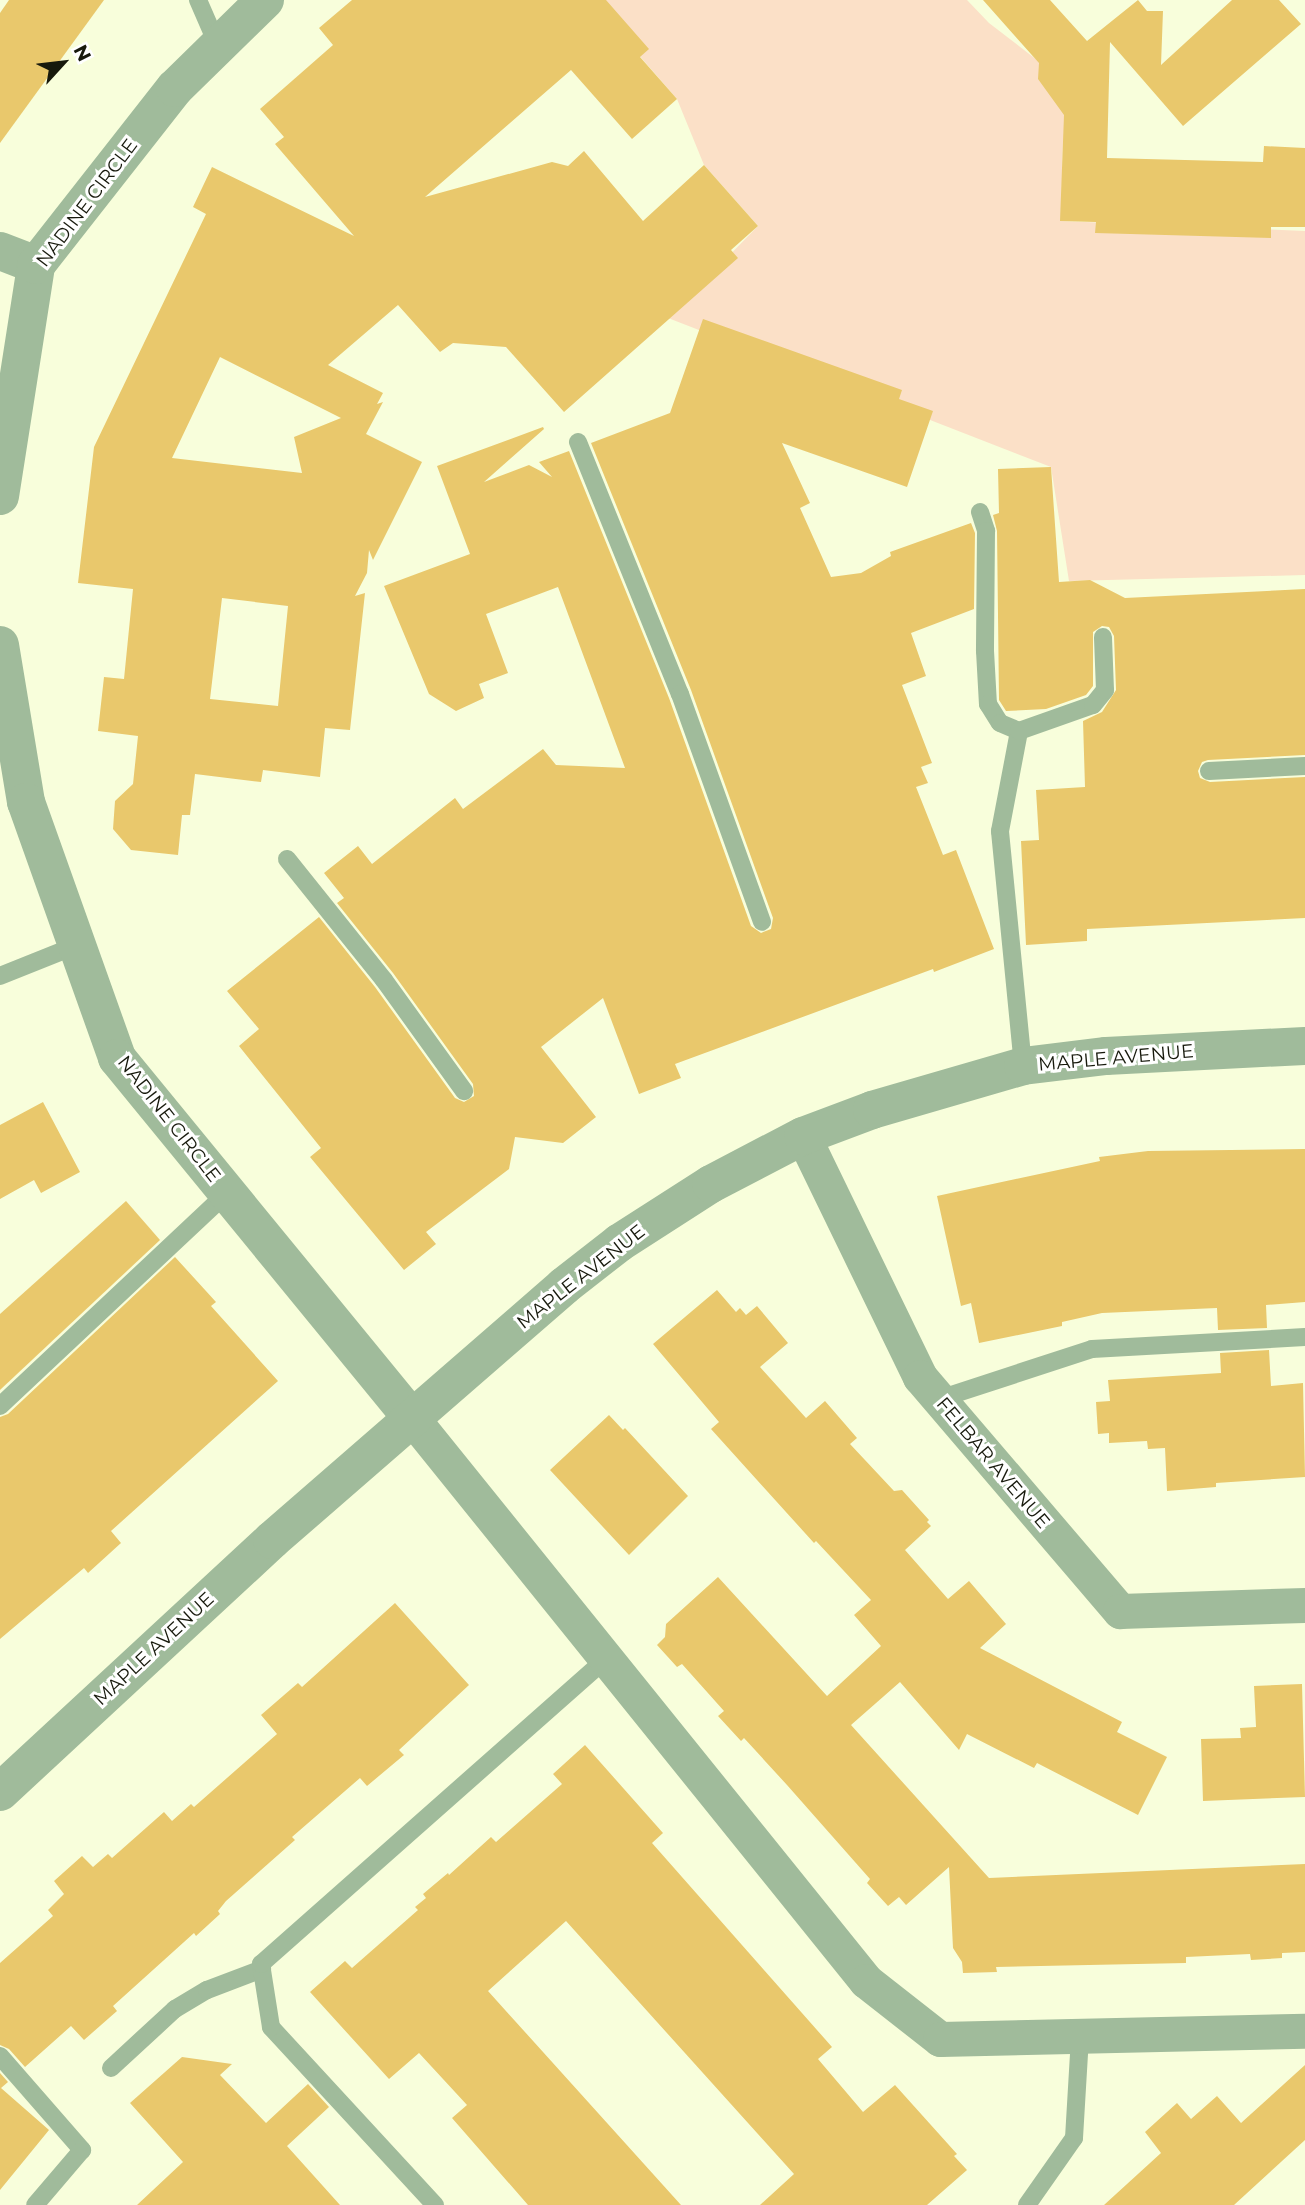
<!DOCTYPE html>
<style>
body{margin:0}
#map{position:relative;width:1305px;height:2205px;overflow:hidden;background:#f8fedb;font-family:Montserrat,sans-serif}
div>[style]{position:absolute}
.green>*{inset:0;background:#fbe0c7}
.building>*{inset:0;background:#e9c86c}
.service>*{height:18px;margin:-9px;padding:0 9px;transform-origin:9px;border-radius:9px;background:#a0bb9b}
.minor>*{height:35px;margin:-17.5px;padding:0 17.5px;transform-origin:17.5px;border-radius:17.5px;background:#a0bb9b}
.tertiary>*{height:38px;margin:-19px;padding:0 19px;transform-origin:19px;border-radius:19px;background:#a0bb9b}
span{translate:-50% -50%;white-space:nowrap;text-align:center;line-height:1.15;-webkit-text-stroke:6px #fff;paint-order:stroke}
.street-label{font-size:19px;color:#17190c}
.north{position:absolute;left:28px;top:28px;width:70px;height:70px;-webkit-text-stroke:5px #fff;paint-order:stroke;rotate:63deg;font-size:19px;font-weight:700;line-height:28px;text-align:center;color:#17190c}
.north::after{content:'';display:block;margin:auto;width:24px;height:32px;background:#17190c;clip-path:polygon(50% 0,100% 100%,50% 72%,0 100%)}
</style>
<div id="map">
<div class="green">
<i style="clip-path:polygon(591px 0,967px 0,989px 23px,1037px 60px,1092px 121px,1063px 141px,1061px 221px,1305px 231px,1305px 575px,1069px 581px,1051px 467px,668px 318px,758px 226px,704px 165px,677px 99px)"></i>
</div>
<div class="building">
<i style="clip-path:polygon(9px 0,104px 0,0 143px,0 13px)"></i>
<i style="clip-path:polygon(evenodd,352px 0,606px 0,649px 49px,640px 57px,677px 99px,632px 139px,571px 70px,425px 197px,552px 162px,568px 166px,584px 151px,643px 221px,704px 165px,758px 226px,731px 250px,738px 258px,564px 412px,506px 347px,453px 343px,440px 352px,398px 305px,328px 365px,383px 393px,377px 404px,383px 402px,366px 434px,422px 462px,373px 560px,369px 550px,367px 573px,355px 596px,365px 593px,350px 730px,325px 728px,320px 777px,263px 770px,261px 782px,195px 774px,190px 815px,182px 815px,178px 855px,131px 850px,113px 829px,115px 801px,133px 784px,138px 736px,98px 731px,104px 677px,124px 679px,133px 589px,78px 583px,94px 447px,206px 214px,193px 207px,212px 167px,354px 236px,275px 144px,284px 137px,260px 109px,333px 45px,319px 28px,352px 0,220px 357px,341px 418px,294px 437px,302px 473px,172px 458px,220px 357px,352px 0,222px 598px,288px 606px,278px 706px,210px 699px,222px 598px)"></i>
<i style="clip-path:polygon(983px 0,1050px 0,1087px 41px,1138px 0,1147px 11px,1163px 11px,1161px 65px,1232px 0,1279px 0,1301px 24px,1183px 126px,1110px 42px,1107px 158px,1263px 162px,1264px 146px,1305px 148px,1305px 227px,1271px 227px,1271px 238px,1095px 233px,1096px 222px,1060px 221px,1064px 115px,1038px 79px,1039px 63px)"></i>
<i style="clip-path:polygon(703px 319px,902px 390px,899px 399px,933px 411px,907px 487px,782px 443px,810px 503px,800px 508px,831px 577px,861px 573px,891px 556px,890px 552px,971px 523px,975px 533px,974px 609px,911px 633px,926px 676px,902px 685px,932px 763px,921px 767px,928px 783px,916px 787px,943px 855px,956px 850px,994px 949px,934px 972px,933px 969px,675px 1064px,681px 1078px,639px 1094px,603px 998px,541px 1047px,596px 1117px,563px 1143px,515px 1137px,509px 1169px,426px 1232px,436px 1244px,404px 1270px,310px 1157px,321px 1148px,239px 1046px,259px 1029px,227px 991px,319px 917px,375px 987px,455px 1098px,464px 1102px,474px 1096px,473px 1084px,393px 973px,337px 903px,344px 898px,324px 873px,358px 846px,372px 864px,455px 798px,463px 809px,543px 749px,556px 765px,625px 768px,558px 587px,486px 614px,508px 673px,479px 684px,484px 698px,456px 711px,429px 694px,384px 586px,470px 554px,437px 466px,543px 427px,544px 429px,484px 482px,529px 465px,552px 477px,539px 462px,569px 451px,669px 698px,751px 926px,761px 933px,771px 929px,773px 918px,691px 690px,591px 443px,670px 413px)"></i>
<i style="clip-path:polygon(1051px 467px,1059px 582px,1090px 580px,1125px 598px,1305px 589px,1305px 755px,1208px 760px,1202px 762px,1198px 771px,1200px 778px,1210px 782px,1305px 777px,1305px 918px,1087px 929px,1087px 941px,1026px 945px,1021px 841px,1039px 840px,1036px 790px,1085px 787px,1083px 721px,1102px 712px,1116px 690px,1114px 636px,1109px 627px,1102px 626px,1093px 632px,1093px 686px,1086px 695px,1046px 709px,1006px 711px,999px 700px,997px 531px,993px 515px,999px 513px,998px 469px)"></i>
<i style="clip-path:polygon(43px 1102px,80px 1172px,41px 1193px,34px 1180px,0 1199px,0 1125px)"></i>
<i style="clip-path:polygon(1305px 1149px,1305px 1302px,1266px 1305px,1267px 1328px,1218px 1330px,1217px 1308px,1102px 1313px,1062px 1322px,1062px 1326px,979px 1343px,971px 1303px,961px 1306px,937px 1196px,1100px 1161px,1099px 1157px,1148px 1151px)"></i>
<i style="clip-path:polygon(126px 1201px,160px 1240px,0 1390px,0 1314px)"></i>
<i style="clip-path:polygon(175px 1257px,216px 1302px,211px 1306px,278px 1381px,111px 1531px,121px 1543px,88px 1573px,84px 1568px,0 1639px,0 1417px,8px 1414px)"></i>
<i style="clip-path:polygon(717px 1290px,736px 1312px,740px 1308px,746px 1315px,757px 1306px,788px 1343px,760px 1367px,806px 1418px,825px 1401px,857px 1438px,850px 1444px,894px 1491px,902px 1490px,929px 1520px,927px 1522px,931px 1526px,905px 1550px,948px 1599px,969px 1581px,1006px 1624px,980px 1648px,1122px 1722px,1117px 1732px,1167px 1757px,1138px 1815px,1037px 1763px,1034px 1768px,967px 1734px,959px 1750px,900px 1682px,851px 1725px,989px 1878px,1305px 1864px,1305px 1952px,1282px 1953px,1282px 1958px,1251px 1960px,1250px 1954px,1186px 1957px,1186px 1963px,996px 1967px,997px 1972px,963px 1973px,962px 1962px,953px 1948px,949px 1867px,906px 1905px,899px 1897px,888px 1906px,867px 1883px,870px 1879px,787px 1785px,744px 1738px,741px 1741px,718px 1716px,724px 1711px,682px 1664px,677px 1667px,657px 1645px,665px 1637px,666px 1624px,718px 1577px,827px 1696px,881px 1646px,854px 1615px,871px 1600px,816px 1541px,814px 1543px,711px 1429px,719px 1422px,653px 1344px)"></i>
<i style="clip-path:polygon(1269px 1350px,1271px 1386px,1303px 1383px,1305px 1477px,1216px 1483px,1216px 1487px,1167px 1491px,1165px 1448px,1148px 1449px,1147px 1441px,1109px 1443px,1109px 1433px,1098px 1434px,1096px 1402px,1110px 1401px,1108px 1380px,1221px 1373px,1220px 1353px)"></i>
<i style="clip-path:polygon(609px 1415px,623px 1430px,625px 1428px,688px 1496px,629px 1555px,550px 1470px)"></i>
<i style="clip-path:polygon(395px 1603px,469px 1685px,399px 1750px,404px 1755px,367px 1786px,360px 1778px,292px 1837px,295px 1840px,226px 1901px,218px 1911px,220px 1914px,196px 1936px,194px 1933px,113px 2006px,117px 2011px,84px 2040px,71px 2026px,25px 2067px,9px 2049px,0 2045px,0 1963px,53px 1916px,48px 1910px,64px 1894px,54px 1881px,82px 1856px,93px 1867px,108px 1854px,112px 1858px,164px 1812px,172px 1821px,191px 1804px,194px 1807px,277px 1734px,261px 1715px,298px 1683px,302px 1687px)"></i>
<i style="clip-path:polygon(1302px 1684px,1305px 1797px,1203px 1801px,1201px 1739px,1241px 1738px,1240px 1728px,1256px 1727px,1254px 1686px)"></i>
<i style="clip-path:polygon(585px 1745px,663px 1833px,652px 1843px,832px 2047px,818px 2059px,863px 2112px,895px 2085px,957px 2154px,954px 2156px,967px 2170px,927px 2205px,760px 2205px,794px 2174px,566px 1921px,488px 1991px,681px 2205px,528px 2205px,452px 2118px,467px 2105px,419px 2053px,389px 2079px,310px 1992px,345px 1961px,352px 1968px,418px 1910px,415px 1907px,426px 1898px,423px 1894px,448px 1873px,449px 1875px,491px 1837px,496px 1842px,562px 1784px,553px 1774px)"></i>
<i style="clip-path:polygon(182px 2057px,232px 2064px,220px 2075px,266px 2123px,308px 2084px,329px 2107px,287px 2146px,340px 2205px,137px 2205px,183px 2162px,130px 2103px)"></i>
<i style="clip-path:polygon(1305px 2065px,1305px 2140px,1234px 2205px,1104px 2205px,1161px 2153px,1145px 2132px,1177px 2103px,1191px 2119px,1217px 2096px,1241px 2123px)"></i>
<i style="clip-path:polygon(0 2073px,8px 2082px,1px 2088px,49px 2130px,0 2190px)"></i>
</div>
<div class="service">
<i style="left:198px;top:0;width:50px;rotate:66.5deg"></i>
<i style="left:578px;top:442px;width:272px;rotate:68deg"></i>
<i style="left:680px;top:694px;width:242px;rotate:70.2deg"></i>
<i style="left:980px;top:512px;width:20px;rotate:72deg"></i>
<i style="left:986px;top:531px;width:120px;rotate:90.5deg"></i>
<i style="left:985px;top:651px;width:53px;rotate:86.8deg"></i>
<i style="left:988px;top:704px;width:22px;rotate:58deg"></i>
<i style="left:1000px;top:723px;width:21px;rotate:23deg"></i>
<i style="left:1209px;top:771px;width:96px;rotate:-3deg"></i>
<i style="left:287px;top:859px;width:155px;rotate:51.3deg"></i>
<i style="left:384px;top:980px;width:137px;rotate:54.2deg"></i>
<i style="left:0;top:976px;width:83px;rotate:-21.9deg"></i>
<i style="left:1023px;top:1066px;width:236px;rotate:-95.6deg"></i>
<i style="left:1000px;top:831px;width:102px;rotate:-79.2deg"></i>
<i style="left:1019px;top:731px;width:78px;rotate:-19.4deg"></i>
<i style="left:1093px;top:705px;width:19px;rotate:-51deg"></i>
<i style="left:1105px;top:690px;width:53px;rotate:-92.2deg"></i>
<i style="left:939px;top:1399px;width:161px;rotate:-18.1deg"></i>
<i style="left:1092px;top:1349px;width:213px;rotate:-3.2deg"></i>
<i style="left:0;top:1406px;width:311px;rotate:-43.2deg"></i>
<i style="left:0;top:2056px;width:125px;rotate:48.9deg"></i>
<i style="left:82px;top:2150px;width:72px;rotate:130.5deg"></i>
<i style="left:111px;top:2068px;width:87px;rotate:-42.7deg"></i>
<i style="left:175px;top:2009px;width:37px;rotate:-31deg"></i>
<i style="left:207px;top:1990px;width:59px;rotate:-20.9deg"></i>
<i style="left:435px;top:2205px;width:242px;rotate:-132.7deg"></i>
<i style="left:271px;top:2027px;width:64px;rotate:-99deg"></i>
<i style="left:261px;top:1964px;width:460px;rotate:-41.5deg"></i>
<i style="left:1027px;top:2205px;width:82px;rotate:-55deg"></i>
<i style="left:1074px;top:2138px;width:102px;rotate:-86.6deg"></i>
</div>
<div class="minor">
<i style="left:803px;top:1136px;width:268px;rotate:64.1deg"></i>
<i style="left:920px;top:1377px;width:308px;rotate:49.5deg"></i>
<i style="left:1120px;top:1611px;width:185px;rotate:-1.9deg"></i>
<i style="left:412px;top:1418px;width:723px;rotate:51.12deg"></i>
<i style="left:866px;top:1981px;width:94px;rotate:38.1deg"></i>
<i style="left:940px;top:2039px;width:365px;rotate:-1.3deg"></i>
</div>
<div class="tertiary">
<i style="left:0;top:251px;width:39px;rotate:21deg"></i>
<i style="left:0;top:496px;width:234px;rotate:-81.1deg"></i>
<i style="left:36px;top:265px;width:225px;rotate:-51.9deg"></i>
<i style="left:175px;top:88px;width:126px;rotate:-44.4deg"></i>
<i style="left:0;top:645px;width:159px;rotate:80.6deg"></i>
<i style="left:26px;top:802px;width:272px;rotate:70.4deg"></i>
<i style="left:117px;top:1058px;width:465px;rotate:50.7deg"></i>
<i style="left:0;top:1792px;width:371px;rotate:-42.8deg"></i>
<i style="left:272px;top:1540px;width:387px;rotate:-41deg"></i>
<i style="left:564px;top:1286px;width:70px;rotate:-38deg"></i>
<i style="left:619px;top:1243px;width:109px;rotate:-32.7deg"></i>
<i style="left:711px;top:1184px;width:104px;rotate:-27.6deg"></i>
<i style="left:803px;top:1136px;width:74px;rotate:-20.6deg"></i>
<i style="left:872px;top:1110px;width:157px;rotate:-16.2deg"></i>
<i style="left:1023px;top:1066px;width:84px;rotate:-6.9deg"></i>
<i style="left:1106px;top:1056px;width:199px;rotate:-2.9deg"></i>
</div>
<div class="street-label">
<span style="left:87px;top:203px;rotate:-53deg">NADINE CIRCLE</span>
<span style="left:1116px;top:1058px;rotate:-5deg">MAPLE AVENUE</span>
<span style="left:169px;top:1119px;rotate:52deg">NADINE CIRCLE</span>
<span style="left:581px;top:1277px;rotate:-38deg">MAPLE AVENUE</span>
<span style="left:993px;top:1463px;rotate:50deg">FELBAR AVENUE</span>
<span style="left:154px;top:1649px;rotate:-43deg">MAPLE AVENUE</span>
</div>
<div class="north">N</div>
</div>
